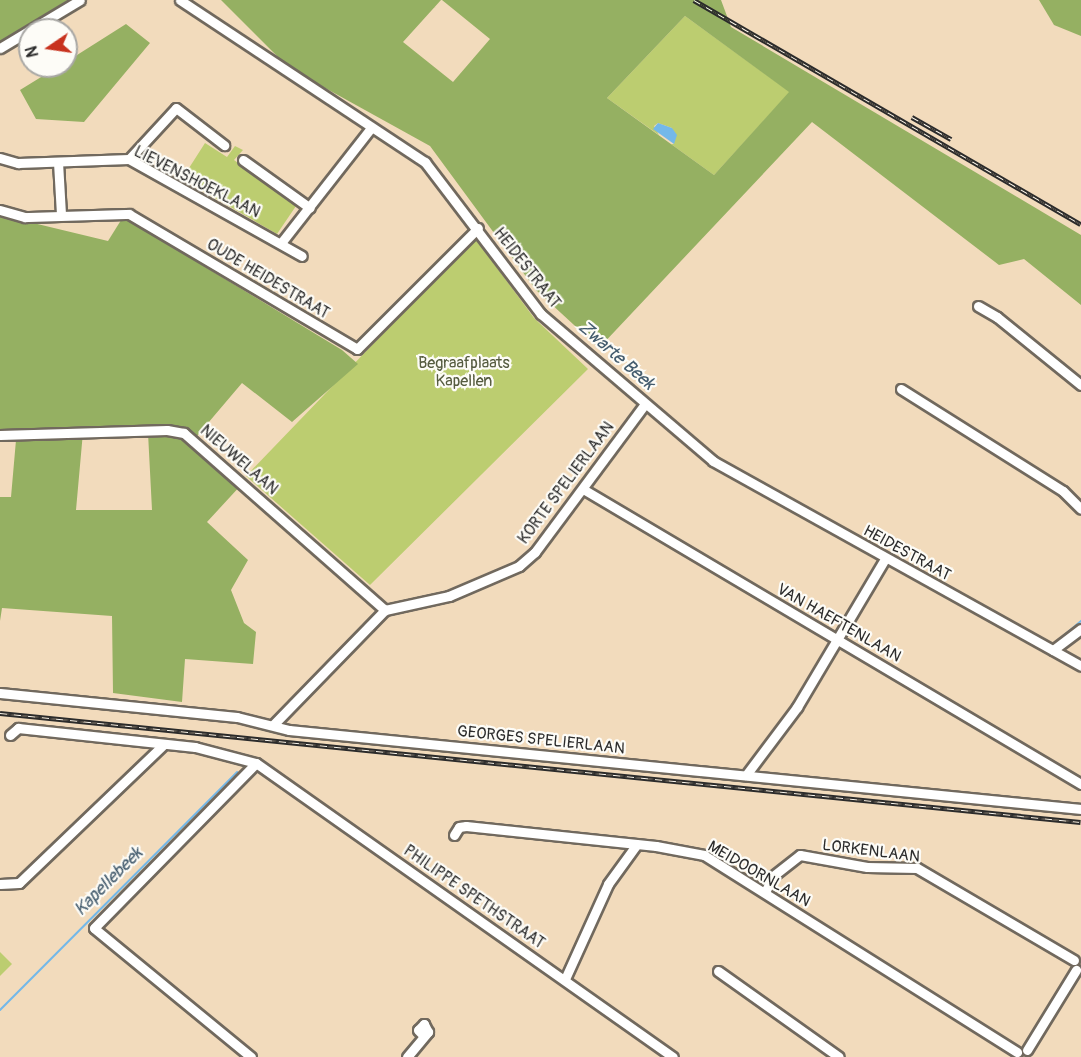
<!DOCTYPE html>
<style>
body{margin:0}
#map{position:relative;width:1081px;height:1057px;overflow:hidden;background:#f2dbbc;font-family:Pangolin,sans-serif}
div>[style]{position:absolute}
.green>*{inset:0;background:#bccd70}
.forest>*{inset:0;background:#95b062}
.water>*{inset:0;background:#73b8e9}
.stream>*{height:2px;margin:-1px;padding:0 1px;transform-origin:1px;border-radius:1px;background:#73b8e9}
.roads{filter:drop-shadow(2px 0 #71695e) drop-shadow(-2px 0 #71695e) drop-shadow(0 2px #71695e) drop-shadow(0 -2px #71695e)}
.minor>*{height:9px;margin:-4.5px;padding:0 4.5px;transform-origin:4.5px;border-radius:4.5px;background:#fff}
.rail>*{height:4.5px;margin-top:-2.25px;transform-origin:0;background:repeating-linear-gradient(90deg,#fdfcf7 0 7px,#2b2b2b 0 14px);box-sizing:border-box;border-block:2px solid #2b2b2b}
span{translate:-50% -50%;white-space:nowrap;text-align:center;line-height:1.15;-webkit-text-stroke:4.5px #fdfcf7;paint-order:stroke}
.street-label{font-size:16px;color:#2b2b2b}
.park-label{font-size:16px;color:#565c40}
.water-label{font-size:18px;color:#445c6e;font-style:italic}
.north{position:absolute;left:18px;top:18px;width:60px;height:60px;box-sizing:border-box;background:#fdfcf7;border:2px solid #a9a8a5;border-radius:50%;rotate:257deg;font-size:16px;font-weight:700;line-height:24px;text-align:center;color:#2b2b2b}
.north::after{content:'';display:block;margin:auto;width:21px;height:27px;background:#c8321e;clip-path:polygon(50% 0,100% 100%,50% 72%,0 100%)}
</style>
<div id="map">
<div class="green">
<i style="clip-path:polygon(685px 16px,790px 92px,714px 175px,671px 144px,674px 144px,672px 128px,658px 123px,654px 126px,659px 135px,607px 98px)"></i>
<i style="clip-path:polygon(205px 143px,227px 157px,235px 146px,243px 150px,234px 160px,296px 206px,277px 234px,182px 179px)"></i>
<i style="clip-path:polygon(475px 238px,534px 318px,588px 369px,370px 585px,246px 476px)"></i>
<i style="clip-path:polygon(0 952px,12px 964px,0 976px)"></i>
</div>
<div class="forest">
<i style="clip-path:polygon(0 0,68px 0,0 43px)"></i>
<i style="clip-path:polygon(evenodd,221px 0,441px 0,403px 42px,453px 82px,490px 39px,442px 0,721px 0,731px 27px,1081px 235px,1081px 305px,1024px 259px,999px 265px,812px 122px,599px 348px,536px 290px,430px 146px,289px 68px,221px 0,685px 16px,789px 92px,714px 175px,607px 98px,685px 16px)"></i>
<i style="clip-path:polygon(1039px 0,1081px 0,1081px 36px,1054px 25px)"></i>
<i style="clip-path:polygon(126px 24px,150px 43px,84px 122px,36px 119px,20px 90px,59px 66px,66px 66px,66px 62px)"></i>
<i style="clip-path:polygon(evenodd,0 215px,108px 241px,123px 217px,342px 350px,358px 364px,292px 422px,242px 383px,197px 436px,242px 484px,207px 522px,248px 560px,231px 590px,244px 623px,256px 632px,253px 664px,185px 659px,182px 702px,113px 693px,112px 616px,2px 608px,0 621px,0 497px,11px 497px,16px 440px,0 439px,0 215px,83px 432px,148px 433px,152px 510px,76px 510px,83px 432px)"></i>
</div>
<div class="water">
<i style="clip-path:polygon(658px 123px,672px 128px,677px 135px,674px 144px,653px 129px)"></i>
</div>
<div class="stream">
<i style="left:455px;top:194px;width:91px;rotate:52.6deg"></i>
<i style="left:1056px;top:642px;width:33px;rotate:-40deg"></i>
<i style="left:0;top:1010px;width:336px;rotate:-45.1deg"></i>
</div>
<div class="roads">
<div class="minor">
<i style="left:180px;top:0;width:294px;rotate:33.5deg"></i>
<i style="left:425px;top:162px;width:191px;rotate:52.7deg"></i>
<i style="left:541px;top:314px;width:226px;rotate:40.5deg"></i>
<i style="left:713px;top:461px;width:421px;rotate:29.1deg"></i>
<i style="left:0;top:48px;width:93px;rotate:-31deg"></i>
<i style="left:0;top:158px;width:19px;rotate:16deg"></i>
<i style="left:18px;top:163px;width:111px;rotate:-2.1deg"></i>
<i style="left:129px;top:159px;width:198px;rotate:29.3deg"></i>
<i style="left:129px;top:159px;width:69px;rotate:-47.3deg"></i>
<i style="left:176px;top:108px;width:61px;rotate:37.6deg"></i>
<i style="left:243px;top:160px;width:82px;rotate:35.6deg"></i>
<i style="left:58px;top:162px;width:52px;rotate:86.7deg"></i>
<i style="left:0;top:210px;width:26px;rotate:16deg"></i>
<i style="left:25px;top:217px;width:104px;rotate:-1.7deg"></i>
<i style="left:129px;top:214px;width:265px;rotate:30.6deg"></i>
<i style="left:357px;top:349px;width:171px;rotate:-45deg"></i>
<i style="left:281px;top:243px;width:146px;rotate:-52deg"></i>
<i style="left:978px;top:306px;width:22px;rotate:30deg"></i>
<i style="left:997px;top:317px;width:108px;rotate:39deg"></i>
<i style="left:901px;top:389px;width:191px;rotate:32.2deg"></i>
<i style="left:1063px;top:491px;width:25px;rotate:45deg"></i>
<i style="left:0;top:435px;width:167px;rotate:-1.7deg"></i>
<i style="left:167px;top:430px;width:17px;rotate:10deg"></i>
<i style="left:184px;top:433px;width:268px;rotate:41.4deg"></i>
<i style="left:583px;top:489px;width:579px;rotate:30.64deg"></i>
<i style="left:1053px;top:650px;width:35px;rotate:-37deg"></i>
<i style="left:0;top:693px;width:238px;rotate:5.8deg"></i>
<i style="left:237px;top:717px;width:54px;rotate:14deg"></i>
<i style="left:289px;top:730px;width:796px;rotate:5.7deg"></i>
<i style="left:273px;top:725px;width:161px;rotate:-45.8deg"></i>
<i style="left:385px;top:610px;width:66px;rotate:-12.3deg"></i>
<i style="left:449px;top:596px;width:76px;rotate:-23.2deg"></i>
<i style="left:519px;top:566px;width:21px;rotate:-41deg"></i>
<i style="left:535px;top:552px;width:183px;rotate:-53.4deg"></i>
<i style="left:10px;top:735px;width:11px;rotate:-41deg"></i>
<i style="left:18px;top:728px;width:178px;rotate:6.1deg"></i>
<i style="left:195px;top:747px;width:63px;rotate:14.7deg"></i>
<i style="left:256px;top:763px;width:510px;rotate:35.19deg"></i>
<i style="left:746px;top:775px;width:85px;rotate:-53.1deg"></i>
<i style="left:797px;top:707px;width:172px;rotate:-59.3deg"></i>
<i style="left:454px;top:835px;width:9px;rotate:-58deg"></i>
<i style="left:459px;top:827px;width:7px;rotate:-8deg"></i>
<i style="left:466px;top:826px;width:191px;rotate:6deg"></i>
<i style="left:656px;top:846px;width:49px;rotate:10.6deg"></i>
<i style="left:704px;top:855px;width:370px;rotate:32.2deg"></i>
<i style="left:0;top:884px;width:19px;rotate:-3deg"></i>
<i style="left:19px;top:883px;width:201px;rotate:-43.8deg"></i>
<i style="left:765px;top:892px;width:18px;rotate:-63deg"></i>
<i style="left:773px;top:876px;width:34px;rotate:-38deg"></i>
<i style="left:800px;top:855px;width:68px;rotate:10.2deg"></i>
<i style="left:867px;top:867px;width:50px;rotate:1.1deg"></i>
<i style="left:917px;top:868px;width:182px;rotate:30.4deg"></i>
<i style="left:718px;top:971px;width:148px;rotate:35.4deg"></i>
<i style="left:565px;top:979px;width:104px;rotate:-65.6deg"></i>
<i style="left:608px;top:884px;width:49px;rotate:-54.1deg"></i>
<i style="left:1027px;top:1050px;width:94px;rotate:-58.5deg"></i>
<i style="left:251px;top:1057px;width:203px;rotate:-140.6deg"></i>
<i style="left:94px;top:928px;width:231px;rotate:-45.5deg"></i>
<i style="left:407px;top:1057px;width:33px;rotate:-50deg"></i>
<i style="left:428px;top:1032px;width:9px;rotate:-117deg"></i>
<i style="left:424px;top:1024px;width:8px;rotate:135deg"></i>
<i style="left:418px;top:1030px;width:6px;rotate:45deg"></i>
</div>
</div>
<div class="rail">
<i style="left:694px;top:0;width:447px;rotate:30.1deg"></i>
<i style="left:912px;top:117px;width:45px;rotate:29.4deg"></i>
<i style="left:0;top:713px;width:1086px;rotate:5.76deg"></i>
</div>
<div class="street-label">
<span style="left:197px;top:182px;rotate:27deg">LIEVENSHOEKLAAN</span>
<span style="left:527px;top:268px;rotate:52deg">HEIDESTRAAT</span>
<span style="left:268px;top:279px;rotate:31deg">OUDE HEIDESTRAAT</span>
<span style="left:239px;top:460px;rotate:41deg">NIEUWELAAN</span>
<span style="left:566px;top:483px;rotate:-53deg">KORTE SPELIERLAAN</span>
<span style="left:907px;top:553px;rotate:29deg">HEIDESTRAAT</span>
<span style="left:839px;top:623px;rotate:30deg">VAN HAEFTENLAAN</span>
<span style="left:541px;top:740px;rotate:6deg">GEORGES SPELIERLAAN</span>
<span style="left:871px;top:851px;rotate:7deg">LORKENLAAN</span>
<span style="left:759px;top:874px;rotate:30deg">MEIDOORNLAAN</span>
<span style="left:474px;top:897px;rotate:35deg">PHILIPPE SPETHSTRAAT</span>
</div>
<div class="park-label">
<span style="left:464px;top:372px">Begraafplaats<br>Kapellen</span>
</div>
<div class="water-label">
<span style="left:616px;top:356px;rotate:41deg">Zwarte Beek</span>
<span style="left:109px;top:882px;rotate:-45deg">Kapellebeek</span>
</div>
<div class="north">N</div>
</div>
